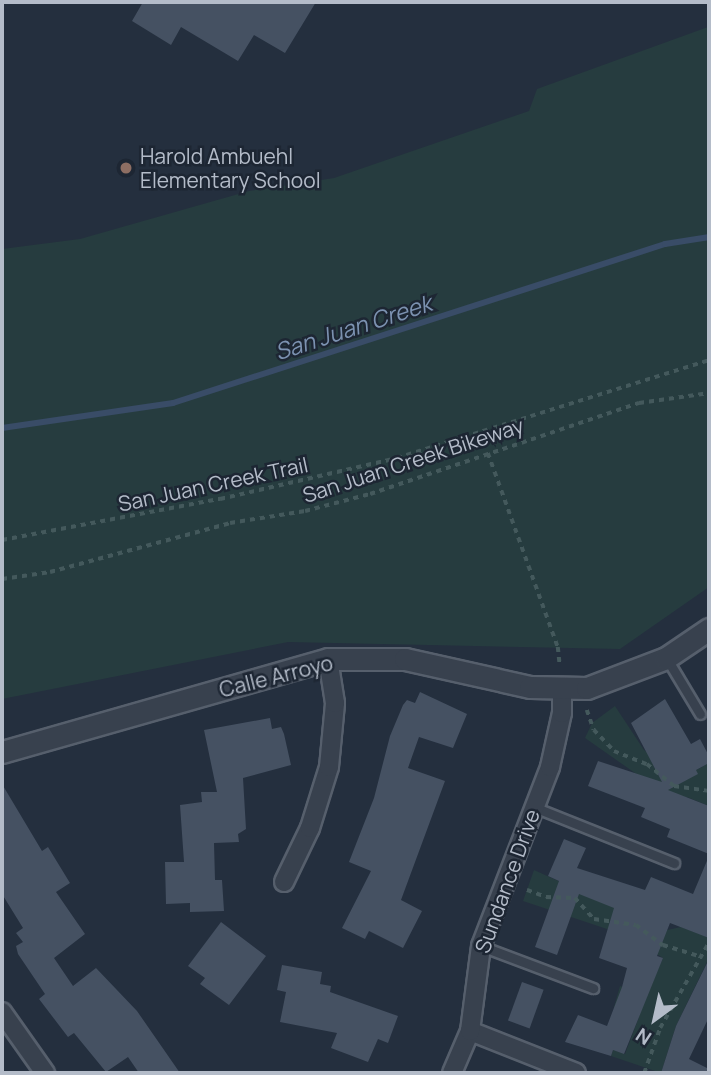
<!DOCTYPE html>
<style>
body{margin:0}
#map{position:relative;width:711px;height:1075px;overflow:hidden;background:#242f3e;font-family:Manrope,sans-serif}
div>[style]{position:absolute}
.green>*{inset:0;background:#263c3f}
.stream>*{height:6px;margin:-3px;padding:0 3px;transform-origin:3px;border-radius:3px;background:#394c67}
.building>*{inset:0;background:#455162;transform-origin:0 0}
.path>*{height:3.5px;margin-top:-1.75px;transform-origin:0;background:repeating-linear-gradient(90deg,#44595c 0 5px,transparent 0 10px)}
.roads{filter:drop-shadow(2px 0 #565f6c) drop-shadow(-2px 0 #565f6c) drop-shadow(0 2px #565f6c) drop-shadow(0 -2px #565f6c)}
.service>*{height:9px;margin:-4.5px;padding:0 4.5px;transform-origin:4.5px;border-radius:4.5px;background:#38414e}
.minor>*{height:18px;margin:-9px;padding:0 9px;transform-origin:9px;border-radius:9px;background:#38414e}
.tertiary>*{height:21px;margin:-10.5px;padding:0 10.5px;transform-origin:10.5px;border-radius:10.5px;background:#38414e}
.dots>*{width:19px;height:19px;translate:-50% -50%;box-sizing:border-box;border:4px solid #1d2633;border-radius:50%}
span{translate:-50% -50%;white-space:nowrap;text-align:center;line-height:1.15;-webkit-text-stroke:5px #1d2633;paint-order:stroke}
.poi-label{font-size:21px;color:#b4bcc9}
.left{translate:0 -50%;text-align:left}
.street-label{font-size:21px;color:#b4bcc9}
.water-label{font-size:23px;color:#7c92b1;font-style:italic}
.frame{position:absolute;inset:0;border:4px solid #b4bcc9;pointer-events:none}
.north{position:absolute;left:620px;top:984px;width:70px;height:70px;-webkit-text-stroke:5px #1d2633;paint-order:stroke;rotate:213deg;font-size:19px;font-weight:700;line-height:28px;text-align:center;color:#b4bcc9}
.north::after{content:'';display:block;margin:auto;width:24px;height:32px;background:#b4bcc9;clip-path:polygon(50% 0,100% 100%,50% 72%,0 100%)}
</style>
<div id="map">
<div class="green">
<i style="clip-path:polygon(709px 14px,709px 587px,620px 649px,288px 642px,2px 699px,2px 249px,80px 239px,249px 191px,334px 178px,529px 111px,537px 89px,708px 27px)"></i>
<i style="clip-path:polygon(615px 706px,644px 750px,660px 761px,696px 770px,709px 763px,709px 806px,687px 797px,682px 806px,585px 738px,592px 723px)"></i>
<i style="clip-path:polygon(534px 870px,667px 930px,681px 927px,694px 932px,696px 926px,709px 931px,709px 958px,676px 1026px,661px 1073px,611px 1056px,613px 1050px,625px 1054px,639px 1017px,614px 1007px,620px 986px,646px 995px,663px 958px,625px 935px,523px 901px)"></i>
</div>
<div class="stream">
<i style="left:2px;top:428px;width:173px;rotate:-8.3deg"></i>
<i style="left:173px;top:403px;width:517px;rotate:-17.91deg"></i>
<i style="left:665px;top:244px;width:45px;rotate:-9deg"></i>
</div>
<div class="building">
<i style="clip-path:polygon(143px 2px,316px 2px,285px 53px,254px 35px,238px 61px,181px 27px,171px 45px,132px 21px)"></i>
<i style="clip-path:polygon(420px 692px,467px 714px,453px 748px,419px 737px,408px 768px,445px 781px,401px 900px,422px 911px,403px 948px,369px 931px,365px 939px,342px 928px,371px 871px,349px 862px,374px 798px,390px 736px,403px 705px,407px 700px,415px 703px)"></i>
<i style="clip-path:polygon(665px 699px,691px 744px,700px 739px,709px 756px,709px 763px,696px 770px,698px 774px,668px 790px,709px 806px,709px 854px,667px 837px,670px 829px,641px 817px,645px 808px,588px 786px,598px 761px,662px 782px,631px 723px)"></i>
<i style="clip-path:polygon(270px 718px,272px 729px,281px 727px,284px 734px,291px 765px,243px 778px,246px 829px,238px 834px,239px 842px,214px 843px,215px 880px,222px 880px,224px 911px,190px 912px,190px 903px,166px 904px,165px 862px,184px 862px,180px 805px,202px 802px,201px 792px,217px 792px,204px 730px)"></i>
<i style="clip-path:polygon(2px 784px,42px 851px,48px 847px,70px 883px,56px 892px,85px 934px,54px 958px,73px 986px,96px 968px,137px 1011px,180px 1073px,139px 1073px,128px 1057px,106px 1072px,74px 1033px,68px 1037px,39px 999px,45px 994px,18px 954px,16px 946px,23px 942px,16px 933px,23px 928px,2px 894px)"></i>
<i style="clip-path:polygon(564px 839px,586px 848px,577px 868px,645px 890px,651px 877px,693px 894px,709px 856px,709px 938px,670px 923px,657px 956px,663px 958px,624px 1054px,613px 1050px,611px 1056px,565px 1042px,578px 1015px,607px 1026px,622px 987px,627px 968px,599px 958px,614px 908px,579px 894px,557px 955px,535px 947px,559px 881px,548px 876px)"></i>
<i style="clip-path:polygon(221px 922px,266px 956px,229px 1005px,200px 984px,205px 978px,188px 966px)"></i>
<i style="clip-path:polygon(709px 959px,709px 1017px,689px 1059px,709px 1069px,709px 1073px,661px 1073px,676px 1026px)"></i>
<i style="clip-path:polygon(282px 965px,322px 972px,320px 984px,331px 986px,330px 992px,398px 1016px,388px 1043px,378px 1039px,368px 1062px,331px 1048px,337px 1033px,280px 1022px,286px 992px,277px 990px)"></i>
<i style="left:522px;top:982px;width:23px;height:41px;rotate:20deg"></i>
</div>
<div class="path">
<i style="left:488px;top:453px;width:206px;rotate:70.2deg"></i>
<i style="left:558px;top:647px;width:19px;rotate:84deg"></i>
<i style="left:2px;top:540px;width:222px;rotate:-10.7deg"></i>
<i style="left:220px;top:499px;width:182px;rotate:-13deg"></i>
<i style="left:397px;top:458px;width:327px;rotate:-17.4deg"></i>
<i style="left:2px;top:579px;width:49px;rotate:-8.3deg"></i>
<i style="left:50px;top:572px;width:187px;rotate:-15.2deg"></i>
<i style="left:230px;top:523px;width:76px;rotate:-9.1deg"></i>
<i style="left:305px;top:511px;width:67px;rotate:-14.7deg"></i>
<i style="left:370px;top:494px;width:284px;rotate:-18.7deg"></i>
<i style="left:639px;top:403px;width:71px;rotate:-8.1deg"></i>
<i style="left:587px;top:710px;width:21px;rotate:71deg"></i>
<i style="left:594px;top:730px;width:29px;rotate:46deg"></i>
<i style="left:614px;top:751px;width:35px;rotate:22deg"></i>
<i style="left:647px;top:764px;width:35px;rotate:39deg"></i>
<i style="left:674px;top:786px;width:35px;rotate:8deg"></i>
<i style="left:527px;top:890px;width:20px;rotate:20deg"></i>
<i style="left:546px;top:897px;width:29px;rotate:2deg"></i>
<i style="left:575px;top:898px;width:28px;rotate:48deg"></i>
<i style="left:594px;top:919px;width:42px;rotate:8.1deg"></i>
<i style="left:636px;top:925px;width:34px;rotate:37deg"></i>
<i style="left:663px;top:945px;width:41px;rotate:17.1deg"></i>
<i style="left:644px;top:1073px;width:48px;rotate:-70.4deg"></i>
<i style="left:660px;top:1028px;width:99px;rotate:-60.3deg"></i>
</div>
<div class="roads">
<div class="service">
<i style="left:667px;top:659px;width:64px;rotate:59deg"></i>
<i style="left:534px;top:807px;width:151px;rotate:21.8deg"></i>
<i style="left:481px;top:946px;width:120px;rotate:20.6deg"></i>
</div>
<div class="minor">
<i style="left:284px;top:882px;width:60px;rotate:-64.3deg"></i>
<i style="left:310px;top:828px;width:64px;rotate:-72.7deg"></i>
<i style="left:329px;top:767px;width:64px;rotate:-84.6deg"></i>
<i style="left:335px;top:703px;width:45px;rotate:-99deg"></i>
<i style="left:2px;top:1012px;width:75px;rotate:54.8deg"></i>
<i style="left:470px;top:1031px;width:114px;rotate:21.6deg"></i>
<i style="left:452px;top:1073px;width:46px;rotate:-66.8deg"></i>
<i style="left:470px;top:1031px;width:86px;rotate:-82.6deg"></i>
<i style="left:481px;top:946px;width:192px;rotate:-68.9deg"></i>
<i style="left:550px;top:767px;width:55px;rotate:-77.5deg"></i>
<i style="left:562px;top:713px;width:25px;rotate:-90deg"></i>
</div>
<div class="tertiary">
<i style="left:2px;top:752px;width:339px;rotate:-15.9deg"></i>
<i style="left:328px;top:659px;width:77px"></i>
<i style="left:405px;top:659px;width:128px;rotate:12.6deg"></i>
<i style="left:530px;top:687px;width:57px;rotate:1deg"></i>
<i style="left:587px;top:688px;width:85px;rotate:-20.8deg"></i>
<i style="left:666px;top:658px;width:52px;rotate:-34deg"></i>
</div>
</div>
<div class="dots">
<i style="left:126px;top:168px;background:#8d6e63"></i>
</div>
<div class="poi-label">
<span class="left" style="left:140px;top:168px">Harold Ambuehl<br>Elementary School</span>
</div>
<div class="street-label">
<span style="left:413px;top:460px;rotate:-18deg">San Juan Creek Bikeway</span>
<span style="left:213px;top:484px;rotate:-12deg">San Juan Creek Trail</span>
<span style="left:276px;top:676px;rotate:-14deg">Calle Arroyo</span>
<span style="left:507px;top:881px;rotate:-70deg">Sundance Drive</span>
</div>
<div class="water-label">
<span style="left:353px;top:327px;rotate:-18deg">San Juan Creek</span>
</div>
<div class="frame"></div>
<div class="north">N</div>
</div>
